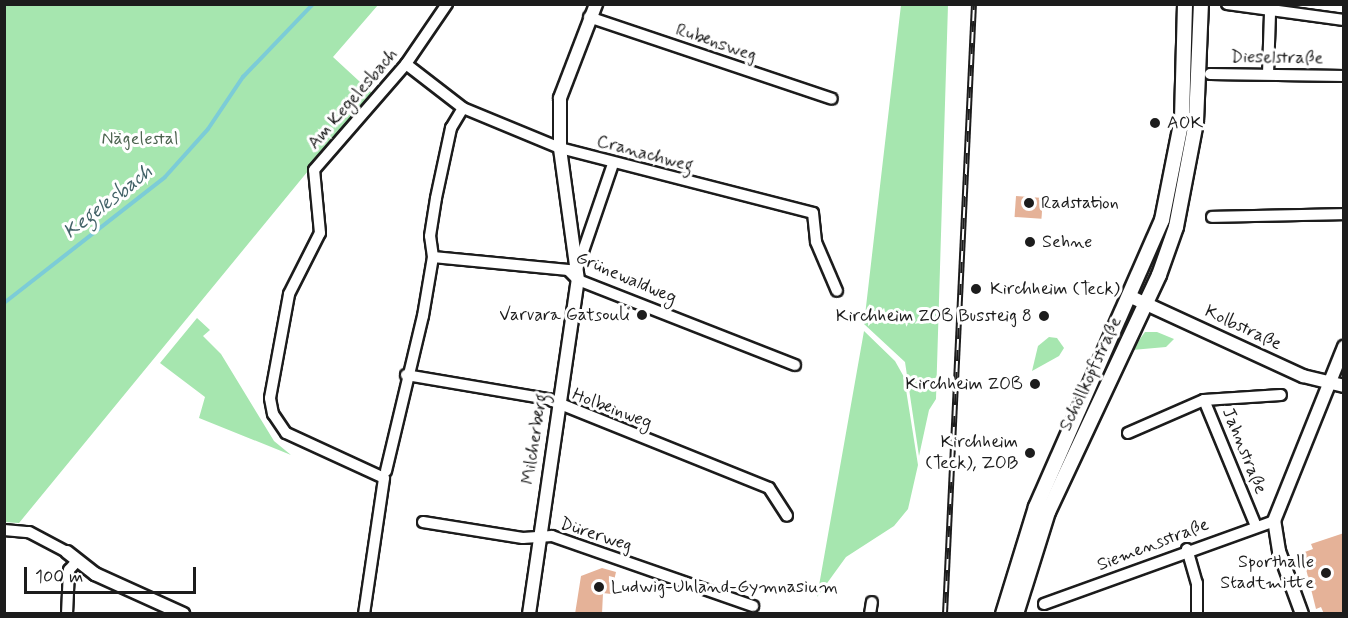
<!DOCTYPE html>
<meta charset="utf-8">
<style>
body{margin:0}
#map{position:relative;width:1348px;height:618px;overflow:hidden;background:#fff;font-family:Mynerve,sans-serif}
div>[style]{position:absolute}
.green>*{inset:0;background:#a6e6af}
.stream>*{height:4px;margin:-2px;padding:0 2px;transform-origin:2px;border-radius:2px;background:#7cccd7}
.building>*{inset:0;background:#e5b298;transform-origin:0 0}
.roads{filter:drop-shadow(2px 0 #1c1c1c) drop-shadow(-2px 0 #1c1c1c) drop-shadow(0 2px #1c1c1c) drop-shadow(0 -2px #1c1c1c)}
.minor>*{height:10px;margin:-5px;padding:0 5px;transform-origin:5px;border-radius:5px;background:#fff}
.tertiary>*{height:12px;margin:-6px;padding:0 6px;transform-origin:6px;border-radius:6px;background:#fff}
.secondary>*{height:14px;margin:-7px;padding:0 7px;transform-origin:7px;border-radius:7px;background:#fff}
.rail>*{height:6px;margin-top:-3px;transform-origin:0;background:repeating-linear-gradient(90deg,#fff 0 11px,#1c1c1c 0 22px);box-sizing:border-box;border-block:2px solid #1c1c1c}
.dots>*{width:16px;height:16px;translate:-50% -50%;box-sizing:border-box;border:3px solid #fff;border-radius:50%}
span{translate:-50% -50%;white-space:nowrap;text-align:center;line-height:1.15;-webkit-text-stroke:6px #fff;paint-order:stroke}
.street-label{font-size:18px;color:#1c1c1c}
.poi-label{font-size:18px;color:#1c1c1c}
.left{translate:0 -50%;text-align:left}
.right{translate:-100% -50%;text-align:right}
.park-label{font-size:18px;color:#4c634f}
.water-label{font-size:20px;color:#426267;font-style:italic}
.frame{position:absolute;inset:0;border:6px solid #1c1c1c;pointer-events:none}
.scale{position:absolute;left:24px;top:567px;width:172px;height:27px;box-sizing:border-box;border:3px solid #1c1c1c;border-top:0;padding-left:8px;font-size:18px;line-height:21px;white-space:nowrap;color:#1c1c1c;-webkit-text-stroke:4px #fff;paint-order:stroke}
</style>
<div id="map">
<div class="green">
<i style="clip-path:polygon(4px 5px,378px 5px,333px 57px,372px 93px,19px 523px,4px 522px)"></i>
<i style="clip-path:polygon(901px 5px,948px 5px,936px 399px,929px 410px,919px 456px,905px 362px,864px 324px)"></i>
<i style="clip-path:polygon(197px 318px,210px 330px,203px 336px,221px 354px,274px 441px,291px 455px,199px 418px,205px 397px,160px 363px)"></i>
<i style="clip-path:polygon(864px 331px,895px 361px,904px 377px,918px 465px,908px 509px,894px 526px,846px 557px,817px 597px)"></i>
<i style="clip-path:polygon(1145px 332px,1157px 332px,1174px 339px,1166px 347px,1132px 350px)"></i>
<i style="clip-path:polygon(1049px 337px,1057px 338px,1064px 348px,1059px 356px,1032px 371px,1038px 346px)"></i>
</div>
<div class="stream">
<i style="left:4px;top:303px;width:204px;rotate:-38deg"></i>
<i style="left:165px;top:177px;width:64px;rotate:-48.1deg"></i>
<i style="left:208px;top:129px;width:63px;rotate:-56.1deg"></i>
<i style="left:243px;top:77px;width:101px;rotate:-46.2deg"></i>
</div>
<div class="building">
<i style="left:1016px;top:196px;width:27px;height:21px;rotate:4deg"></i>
<i style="clip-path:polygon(1344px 533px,1344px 614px,1324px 614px,1321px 607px,1316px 609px,1302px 553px,1313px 549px,1311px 544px)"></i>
<i style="clip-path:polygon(602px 568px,616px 572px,611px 594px,603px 593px,602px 614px,575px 614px,581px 576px)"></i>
</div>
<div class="roads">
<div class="minor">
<i style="left:1227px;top:4px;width:118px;rotate:7.8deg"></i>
<i style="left:589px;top:17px;width:256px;rotate:18.6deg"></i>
<i style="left:406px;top:64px;width:72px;rotate:37.7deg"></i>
<i style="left:463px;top:108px;width:105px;rotate:22.4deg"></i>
<i style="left:560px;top:148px;width:261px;rotate:14.4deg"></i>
<i style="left:813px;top:213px;width:29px;rotate:84deg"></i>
<i style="left:816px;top:242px;width:53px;rotate:66.8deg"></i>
<i style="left:1210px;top:74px;width:134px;rotate:0.9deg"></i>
<i style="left:1268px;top:74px;width:60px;rotate:-88.1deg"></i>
<i style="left:1212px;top:217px;width:132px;rotate:-1.3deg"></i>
<i style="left:433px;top:257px;width:136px;rotate:5.5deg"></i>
<i style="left:568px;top:270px;width:14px;rotate:45deg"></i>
<i style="left:578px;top:280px;width:233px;rotate:21.4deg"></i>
<i style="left:577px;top:269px;width:111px;rotate:-71.1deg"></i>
<i style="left:406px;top:375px;width:144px;rotate:9.6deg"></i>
<i style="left:548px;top:399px;width:238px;rotate:21.9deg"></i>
<i style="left:769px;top:488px;width:33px;rotate:57deg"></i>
<i style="left:1204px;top:400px;width:134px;rotate:67.6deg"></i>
<i style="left:1128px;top:433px;width:83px;rotate:-23.5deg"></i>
<i style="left:1204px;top:400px;width:77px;rotate:-3.7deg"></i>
<i style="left:386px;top:471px;width:159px;rotate:-76.6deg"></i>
<i style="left:423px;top:316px;width:60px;rotate:-80.4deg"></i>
<i style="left:433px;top:257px;width:21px;rotate:-98deg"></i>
<i style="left:430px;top:236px;width:38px;rotate:-81deg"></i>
<i style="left:436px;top:198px;width:72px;rotate:-77.9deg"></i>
<i style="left:451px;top:128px;width:23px;rotate:-59deg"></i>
<i style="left:423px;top:522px;width:101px;rotate:9.1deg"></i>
<i style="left:523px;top:538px;width:29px;rotate:-4deg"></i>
<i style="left:552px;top:536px;width:213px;rotate:19.2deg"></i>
<i style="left:4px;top:530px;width:25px;rotate:5deg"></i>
<i style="left:29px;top:532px;width:43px;rotate:27.8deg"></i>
<i style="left:1187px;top:549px;width:35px;rotate:74deg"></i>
<i style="left:1197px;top:583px;width:31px;rotate:90deg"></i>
<i style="left:1044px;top:604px;width:245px;rotate:-19.8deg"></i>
<i style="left:67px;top:614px;width:44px;rotate:-87.4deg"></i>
<i style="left:69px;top:570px;width:13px;rotate:-48deg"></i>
<i style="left:364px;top:614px;width:137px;rotate:-81.6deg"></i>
<i style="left:384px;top:478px;width:108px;rotate:-155.3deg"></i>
<i style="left:286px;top:433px;width:23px;rotate:-124deg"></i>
<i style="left:273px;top:414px;width:16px;rotate:-101deg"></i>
<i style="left:270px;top:398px;width:106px;rotate:-79.6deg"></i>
<i style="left:289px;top:294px;width:68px;rotate:-63.1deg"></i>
<i style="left:320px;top:233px;width:63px;rotate:-95.4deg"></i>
<i style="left:314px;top:170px;width:140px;rotate:-49deg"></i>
<i style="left:406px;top:64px;width:73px;rotate:-55.7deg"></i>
<i style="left:870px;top:614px;width:12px;rotate:-81deg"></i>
</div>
<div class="tertiary">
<i style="left:1129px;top:296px;width:192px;rotate:24.7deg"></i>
<i style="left:1303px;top:376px;width:42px;rotate:13.7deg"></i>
<i style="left:67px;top:552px;width:36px;rotate:38deg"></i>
<i style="left:95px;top:574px;width:97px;rotate:24.4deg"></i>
<i style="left:529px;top:614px;width:338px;rotate:-81.7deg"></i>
<i style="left:578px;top:280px;width:133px;rotate:-97.8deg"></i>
<i style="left:560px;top:148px;width:50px;rotate:-90deg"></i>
<i style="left:560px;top:98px;width:101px;rotate:-69deg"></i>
<i style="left:1302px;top:614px;width:67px;rotate:-110.1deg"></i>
<i style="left:1279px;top:551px;width:30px;rotate:-99deg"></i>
<i style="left:1274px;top:521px;width:188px;rotate:-68.1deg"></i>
</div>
<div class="secondary">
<i style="left:1003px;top:614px;width:112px;rotate:-72.9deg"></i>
<i style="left:1036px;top:507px;width:313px;rotate:-66.3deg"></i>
<i style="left:1162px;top:220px;width:103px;rotate:-78.8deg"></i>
<i style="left:1182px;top:119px;width:115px;rotate:-88.5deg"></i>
<i style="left:1016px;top:614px;width:107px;rotate:-72.6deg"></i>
<i style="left:1048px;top:512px;width:262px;rotate:-64.9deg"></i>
<i style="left:1159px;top:275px;width:51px;rotate:-70.5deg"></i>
<i style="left:1176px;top:227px;width:107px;rotate:-79.2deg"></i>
<i style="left:1196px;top:122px;width:118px;rotate:-87.6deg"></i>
</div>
</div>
<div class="rail">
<i style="left:945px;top:614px;width:611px;rotate:-87.28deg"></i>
</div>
<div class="dots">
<i style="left:1155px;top:123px;background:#1c1c1c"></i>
<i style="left:1029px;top:203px;background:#1c1c1c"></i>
<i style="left:1030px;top:242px;background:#1c1c1c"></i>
<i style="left:976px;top:289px;background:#1c1c1c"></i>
<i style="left:642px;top:315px;background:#1c1c1c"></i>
<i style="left:1044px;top:316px;background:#1c1c1c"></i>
<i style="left:1035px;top:384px;background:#1c1c1c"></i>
<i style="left:1030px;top:453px;background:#1c1c1c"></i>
<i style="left:1326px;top:573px;background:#1c1c1c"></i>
<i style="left:599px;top:587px;background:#1c1c1c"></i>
</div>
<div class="street-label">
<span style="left:716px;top:43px;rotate:19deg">Rubensweg</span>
<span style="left:1277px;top:58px;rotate:1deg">Dieselstraße</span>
<span style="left:353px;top:99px;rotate:-49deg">Am Kegelesbach</span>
<span style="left:645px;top:154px;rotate:15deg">Cranachweg</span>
<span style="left:626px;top:278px;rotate:23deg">Grünewaldweg</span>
<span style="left:1243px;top:328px;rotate:25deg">Kolbstraße</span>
<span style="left:1091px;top:374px;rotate:-65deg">Schöllkopfstraße</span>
<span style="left:612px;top:409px;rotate:21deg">Holbeinweg</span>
<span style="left:535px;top:439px;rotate:-81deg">Milcherberg</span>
<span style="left:1244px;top:451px;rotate:68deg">Jahnstraße</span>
<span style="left:596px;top:535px;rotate:18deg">Dürerweg</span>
<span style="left:1153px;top:545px;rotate:-21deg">Siemensstraße</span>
</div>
<div class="poi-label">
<span class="left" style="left:1167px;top:123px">AOK</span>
<span class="left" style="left:1041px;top:203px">Radstation</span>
<span class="left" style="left:1042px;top:242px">Sehne</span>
<span class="left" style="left:990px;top:289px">Kirchheim (Teck)</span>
<span class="right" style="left:630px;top:315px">Varvara Gatsouli</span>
<span class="right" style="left:1032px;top:316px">Kirchheim ZOB Bussteig 8</span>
<span class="right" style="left:1023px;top:384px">Kirchheim ZOB</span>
<span class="right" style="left:1018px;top:453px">Kirchheim<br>(Teck), ZOB</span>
<span class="right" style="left:1314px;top:573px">Sporthalle<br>Stadtmitte</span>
<span class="left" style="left:611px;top:587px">Ludwig-Uhland-Gymnasium</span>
</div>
<div class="park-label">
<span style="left:140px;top:139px">Nägelestal</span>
</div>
<div class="water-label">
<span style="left:108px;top:202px;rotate:-38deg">Kegelesbach</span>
</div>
<div class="frame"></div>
<div class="scale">100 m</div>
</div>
